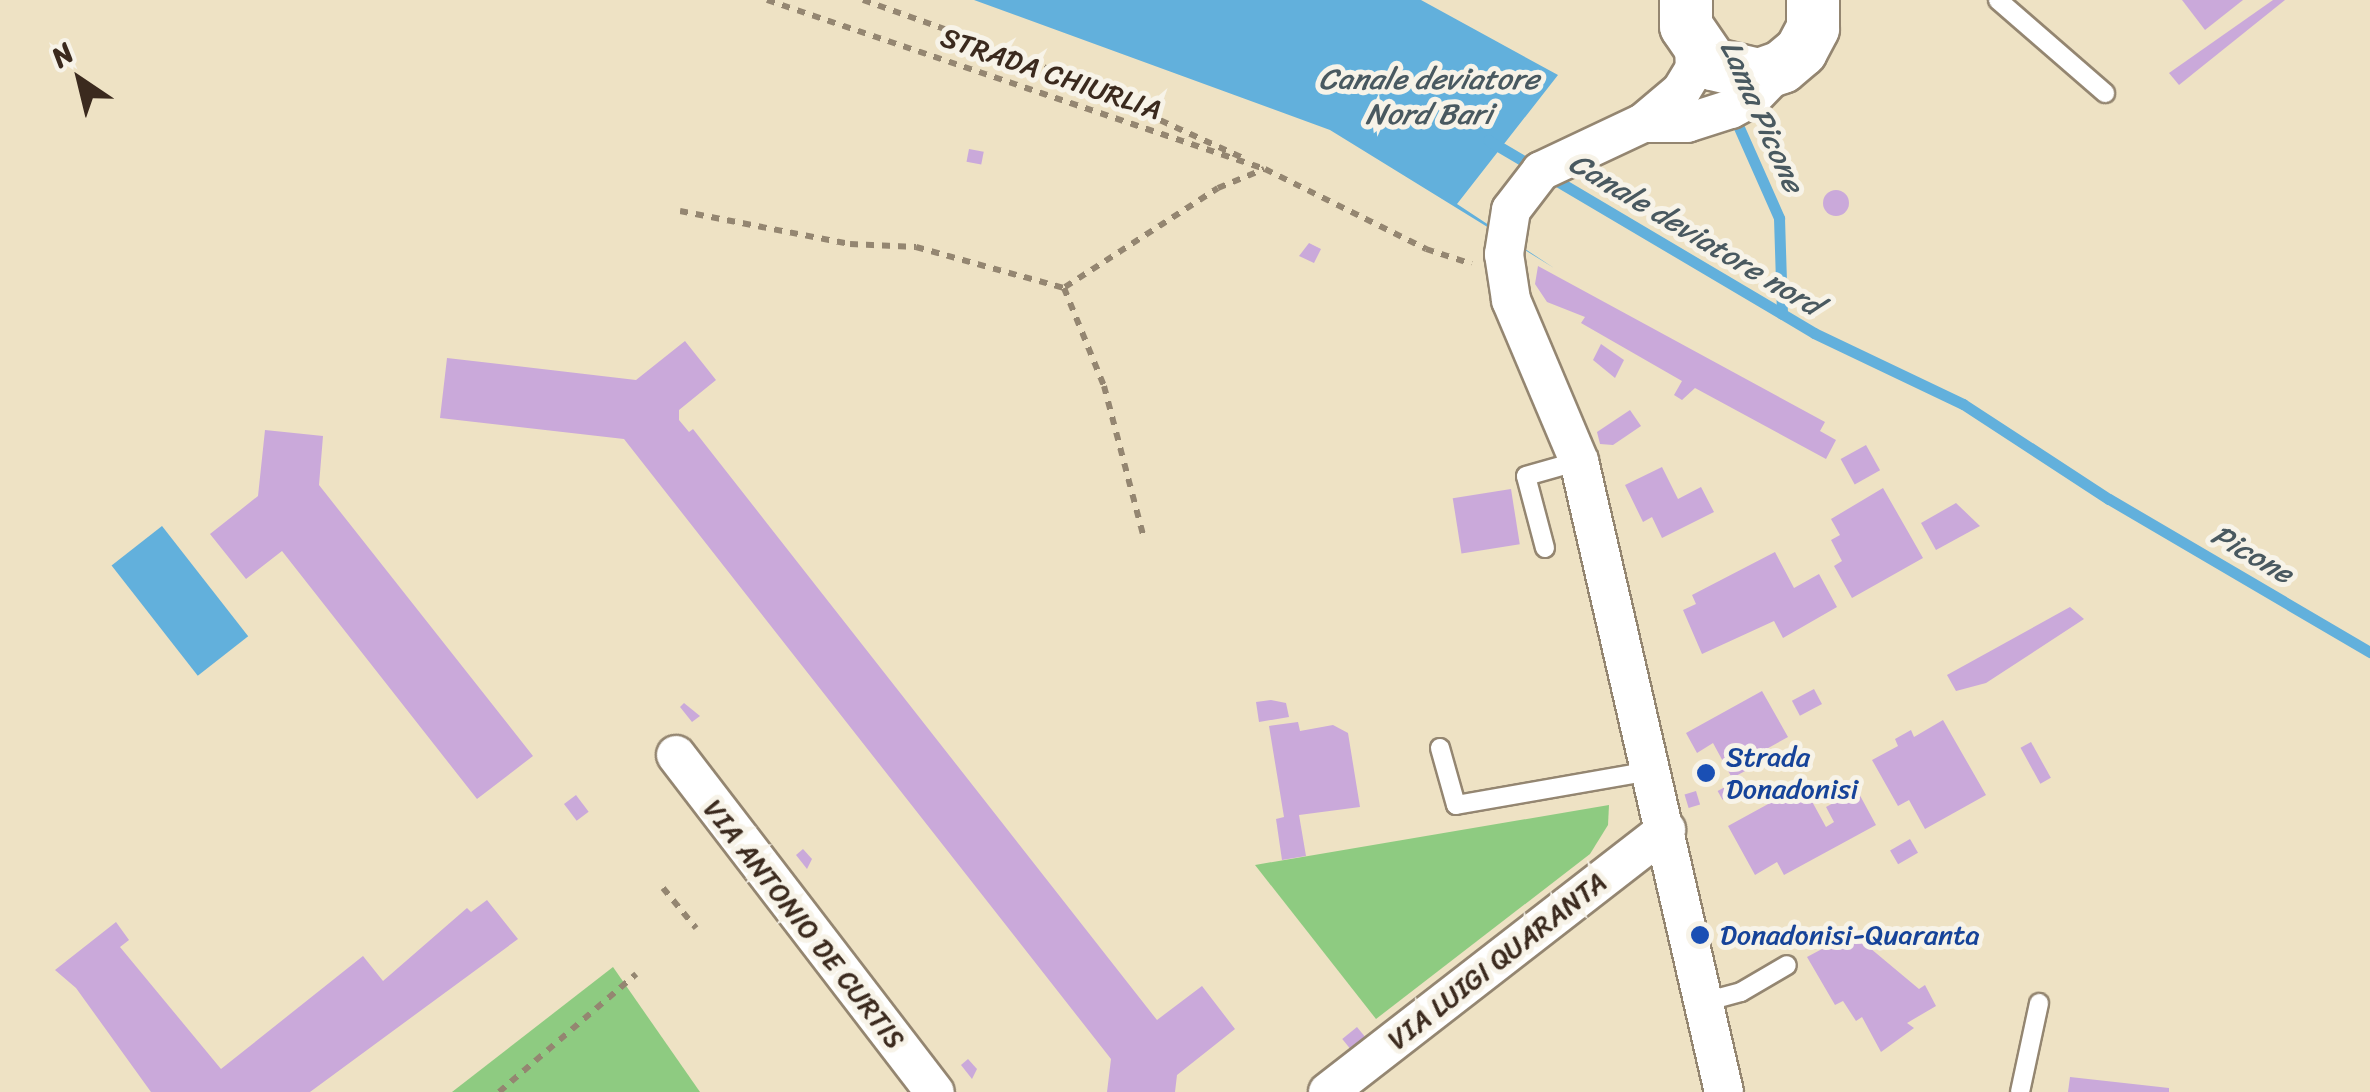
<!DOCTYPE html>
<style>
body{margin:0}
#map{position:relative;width:2370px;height:1092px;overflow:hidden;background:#eee2c4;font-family:Sriracha,sans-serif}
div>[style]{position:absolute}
.green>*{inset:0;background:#8ecb81}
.water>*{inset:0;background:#62b0dc;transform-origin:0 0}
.stream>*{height:11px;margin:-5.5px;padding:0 5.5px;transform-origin:5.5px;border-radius:5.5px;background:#62b0dc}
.building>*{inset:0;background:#caa9da;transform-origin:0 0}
.round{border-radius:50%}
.path>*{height:6px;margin-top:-3px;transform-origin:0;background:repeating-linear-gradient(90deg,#948671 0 8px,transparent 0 16px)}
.roads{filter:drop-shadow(2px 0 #948671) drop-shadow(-2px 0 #948671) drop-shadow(0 2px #948671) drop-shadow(0 -2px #948671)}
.lane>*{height:18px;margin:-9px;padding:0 9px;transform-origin:9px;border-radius:9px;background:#fff}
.street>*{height:38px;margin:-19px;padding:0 19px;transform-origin:19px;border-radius:19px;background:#fff}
.secondary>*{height:52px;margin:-26px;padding:0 26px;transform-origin:26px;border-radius:26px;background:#fff}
.dots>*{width:28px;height:28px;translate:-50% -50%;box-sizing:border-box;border:5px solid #f7f3e8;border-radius:50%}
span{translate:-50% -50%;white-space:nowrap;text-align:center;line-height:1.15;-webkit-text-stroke:10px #f7f3e8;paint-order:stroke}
.street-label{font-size:28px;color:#3b2a1e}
.transit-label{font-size:28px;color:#164399}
.left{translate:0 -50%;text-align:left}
.water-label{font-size:30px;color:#495960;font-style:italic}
.north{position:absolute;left:30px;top:30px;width:100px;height:100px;-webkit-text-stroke:8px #f7f3e8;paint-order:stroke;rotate:325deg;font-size:28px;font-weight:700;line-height:40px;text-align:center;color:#3b2a1e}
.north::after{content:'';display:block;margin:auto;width:35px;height:45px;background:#3b2a1e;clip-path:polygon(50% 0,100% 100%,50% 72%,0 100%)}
</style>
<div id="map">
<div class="green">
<i style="clip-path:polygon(1609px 805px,1608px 825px,1590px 854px,1376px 1019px,1255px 865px)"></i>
<i style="clip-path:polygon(613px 967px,700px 1092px,452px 1092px)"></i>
</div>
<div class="water">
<i style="clip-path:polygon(974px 0,1421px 0,1558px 75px,1457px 204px,1554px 268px,1330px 130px)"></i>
<i style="left:162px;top:526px;width:140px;height:64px;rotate:52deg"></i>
</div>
<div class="stream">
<i style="left:1733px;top:114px;width:114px;rotate:66.1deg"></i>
<i style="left:1779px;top:218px;width:96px;rotate:88.2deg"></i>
<i style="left:1488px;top:140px;width:379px;rotate:30.6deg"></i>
<i style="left:1814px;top:333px;width:165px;rotate:25.5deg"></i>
<i style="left:1963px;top:404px;width:174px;rotate:33.1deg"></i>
<i style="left:2109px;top:499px;width:303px;rotate:30.4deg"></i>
</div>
<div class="building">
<i style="clip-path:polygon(2182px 0,2243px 0,2205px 30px)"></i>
<i style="clip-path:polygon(2273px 0,2285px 0,2179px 85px,2169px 73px)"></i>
<i style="left:969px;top:149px;width:15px;height:13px;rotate:11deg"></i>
<i class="round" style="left:1823px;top:190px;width:26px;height:26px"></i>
<i style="clip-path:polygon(1309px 243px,1321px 249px,1314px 263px,1299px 256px)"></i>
<i style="clip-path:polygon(1538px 266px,1825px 422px,1820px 431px,1836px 440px,1826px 459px,1695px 388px,1682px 400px,1674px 395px,1682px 381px,1581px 323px,1585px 317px,1547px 302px,1535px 284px)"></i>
<i style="clip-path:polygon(685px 341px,716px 380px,679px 410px,679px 420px,689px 432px,693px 429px,1153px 1015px,1157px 1020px,1202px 986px,1235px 1029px,1177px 1075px,1175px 1092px,1107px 1092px,1111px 1059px,624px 439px,440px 418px,447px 358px,636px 380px)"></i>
<i style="clip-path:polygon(1601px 344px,1624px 360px,1615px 378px,1593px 360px)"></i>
<i style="clip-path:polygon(1630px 410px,1641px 426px,1613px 445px,1600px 444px,1597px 432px)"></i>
<i style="clip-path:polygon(265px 430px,323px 436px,319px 485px,533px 756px,477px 799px,282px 551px,246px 579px,210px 534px,258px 496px)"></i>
<i style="left:1866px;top:445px;width:29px;height:29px;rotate:61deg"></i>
<i style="clip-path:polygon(1662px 467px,1678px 499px,1701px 487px,1714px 512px,1662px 538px,1652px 517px,1643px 522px,1625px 485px)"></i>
<i style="clip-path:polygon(1883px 488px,1923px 558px,1852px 598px,1834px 566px,1842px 561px,1831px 540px,1840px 535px,1831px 519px)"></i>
<i style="left:1511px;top:489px;width:56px;height:59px;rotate:81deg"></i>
<i style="clip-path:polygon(1956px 503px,1980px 526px,1936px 550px,1921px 523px)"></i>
<i style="clip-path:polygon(1775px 552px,1794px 588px,1819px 574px,1837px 607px,1783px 638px,1774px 621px,1702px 654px,1683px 610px,1696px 604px,1692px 595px)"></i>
<i style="clip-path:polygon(2070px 607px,2084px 619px,1986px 683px,1956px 691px,1947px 675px)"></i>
<i style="left:1814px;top:689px;width:17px;height:25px;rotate:62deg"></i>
<i style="clip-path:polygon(1762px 691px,1788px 737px,1743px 762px,1747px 770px,1732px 778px,1713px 743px,1697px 753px,1686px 733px)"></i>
<i style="clip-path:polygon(1271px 700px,1286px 703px,1289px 717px,1259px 722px,1256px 702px)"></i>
<i style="clip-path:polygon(684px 703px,700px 716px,692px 722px,680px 707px)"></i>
<i style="clip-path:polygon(1943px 720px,1986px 795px,1925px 829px,1909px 800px,1898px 806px,1872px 760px,1898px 746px,1895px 739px,1911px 730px,1914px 737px)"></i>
<i style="clip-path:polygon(1298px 722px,1300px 731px,1333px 725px,1348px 733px,1360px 807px,1299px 815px,1306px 856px,1282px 860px,1276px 819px,1284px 817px,1269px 726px)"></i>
<i style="left:2031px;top:742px;width:41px;height:12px;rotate:61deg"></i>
<i style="left:1743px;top:777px;width:10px;height:29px;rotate:61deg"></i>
<i style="clip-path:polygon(1803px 785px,1826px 827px,1834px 822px,1826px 807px,1857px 790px,1876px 825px,1784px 875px,1777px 862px,1755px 875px,1728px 826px)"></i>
<i style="left:1696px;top:791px;width:14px;height:12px;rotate:73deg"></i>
<i style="left:576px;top:795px;width:21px;height:15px;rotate:53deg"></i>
<i style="left:1910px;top:839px;width:16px;height:23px;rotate:60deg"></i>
<i style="clip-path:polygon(803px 849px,812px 859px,807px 869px,796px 855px)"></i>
<i style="clip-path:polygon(487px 900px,518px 939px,310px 1092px,151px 1092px,76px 988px,55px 970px,116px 922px,129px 940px,120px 947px,221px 1069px,363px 956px,383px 981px,467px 908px,471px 912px)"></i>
<i style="clip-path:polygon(1852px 933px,1919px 989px,1925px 985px,1936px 1006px,1907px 1023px,1914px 1028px,1881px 1052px,1862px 1017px,1856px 1021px,1843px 1001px,1835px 1005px,1807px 957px)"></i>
<i style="left:1357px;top:1027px;width:13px;height:19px;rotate:51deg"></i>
<i style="clip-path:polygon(968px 1059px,977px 1069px,972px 1079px,961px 1065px)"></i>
<i style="clip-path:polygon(2070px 1077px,2169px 1088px,2169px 1092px,2068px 1092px)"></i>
</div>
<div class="path">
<i style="left:767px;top:0;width:526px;rotate:18.75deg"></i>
<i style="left:1265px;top:169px;width:180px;rotate:26.4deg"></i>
<i style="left:1426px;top:249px;width:48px;rotate:18.1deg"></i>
<i style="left:863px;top:0;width:161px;rotate:19.6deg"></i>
<i style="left:1015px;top:54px;width:253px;rotate:24.5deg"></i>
<i style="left:680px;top:211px;width:173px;rotate:11deg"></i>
<i style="left:850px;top:244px;width:66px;rotate:2.6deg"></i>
<i style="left:916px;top:247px;width:154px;rotate:15.5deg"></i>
<i style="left:1064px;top:288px;width:106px;rotate:67.8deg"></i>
<i style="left:1104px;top:386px;width:158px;rotate:75.3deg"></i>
<i style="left:1065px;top:287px;width:182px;rotate:-32.9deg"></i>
<i style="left:1218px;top:188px;width:50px;rotate:-22.4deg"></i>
<i style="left:663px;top:888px;width:52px;rotate:50.5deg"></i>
<i style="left:499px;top:1092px;width:181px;rotate:-40.7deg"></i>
</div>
<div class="roads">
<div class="lane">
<i style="left:1998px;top:0;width:142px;rotate:41deg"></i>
<i style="left:1545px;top:548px;width:74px;rotate:-104.8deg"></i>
<i style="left:1526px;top:476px;width:55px;rotate:-15.8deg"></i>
<i style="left:1440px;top:748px;width:59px;rotate:74.3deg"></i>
<i style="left:1456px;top:805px;width:198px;rotate:-9.9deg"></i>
<i style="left:1704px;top:1002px;width:38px;rotate:-15deg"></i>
<i style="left:1741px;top:992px;width:53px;rotate:-30.4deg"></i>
<i style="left:2020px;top:1092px;width:91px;rotate:-77.9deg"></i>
</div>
<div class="street">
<i style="left:1694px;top:44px;width:24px;rotate:88deg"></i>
<i style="left:1695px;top:68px;width:27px;rotate:121deg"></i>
<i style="left:1681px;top:91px;width:50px;rotate:139.9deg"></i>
<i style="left:1643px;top:123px;width:113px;rotate:154.8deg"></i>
<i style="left:1541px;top:171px;width:49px;rotate:127.6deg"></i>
<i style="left:1511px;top:210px;width:45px;rotate:99deg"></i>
<i style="left:1504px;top:254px;width:47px;rotate:81.3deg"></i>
<i style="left:1511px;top:300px;width:175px;rotate:67.1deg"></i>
<i style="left:1579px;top:461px;width:647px;rotate:77.06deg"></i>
<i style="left:1643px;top:123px;width:44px"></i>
<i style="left:1687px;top:123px;width:46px;rotate:-17.7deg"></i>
<i style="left:1731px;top:109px;width:24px;rotate:-28deg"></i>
<i style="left:1752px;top:98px;width:43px;rotate:-45.9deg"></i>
<i style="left:676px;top:755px;width:425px;rotate:52.5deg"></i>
<i style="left:1328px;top:1092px;width:428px;rotate:-37.8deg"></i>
</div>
<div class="secondary">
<i style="left:1686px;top:0;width:26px;rotate:90deg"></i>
<i style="left:1686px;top:26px;width:46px;rotate:55.6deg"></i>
<i style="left:1712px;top:64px;width:48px;rotate:13.2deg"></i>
<i style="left:1759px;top:75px;width:24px;rotate:-19deg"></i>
<i style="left:1782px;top:67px;width:25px;rotate:-40deg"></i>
<i style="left:1801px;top:51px;width:26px;rotate:-62deg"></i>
<i style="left:1813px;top:28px;width:28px;rotate:-90deg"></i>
</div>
</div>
<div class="dots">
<i style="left:1706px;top:773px;background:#1a4fb4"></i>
<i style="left:1700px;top:935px;background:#1a4fb4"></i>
</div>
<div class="street-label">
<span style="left:1051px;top:74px;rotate:19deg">STRADA CHIURLIA</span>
<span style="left:804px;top:924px;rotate:52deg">VIA ANTONIO DE CURTIS</span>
<span style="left:1497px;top:961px;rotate:-38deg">VIA LUIGI QUARANTA</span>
</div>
<div class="transit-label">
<span class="left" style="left:1726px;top:773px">Strada<br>Donadonisi</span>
<span class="left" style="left:1720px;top:935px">Donadonisi-Quaranta</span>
</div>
<div class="water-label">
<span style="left:1429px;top:96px">Canale deviatore<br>Nord Bari</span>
<span style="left:1762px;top:116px;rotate:66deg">Lama Picone</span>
<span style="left:1695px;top:234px;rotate:31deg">Canale deviatore nord</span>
<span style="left:2252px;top:554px;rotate:30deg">Picone</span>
</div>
<div class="north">N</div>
</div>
